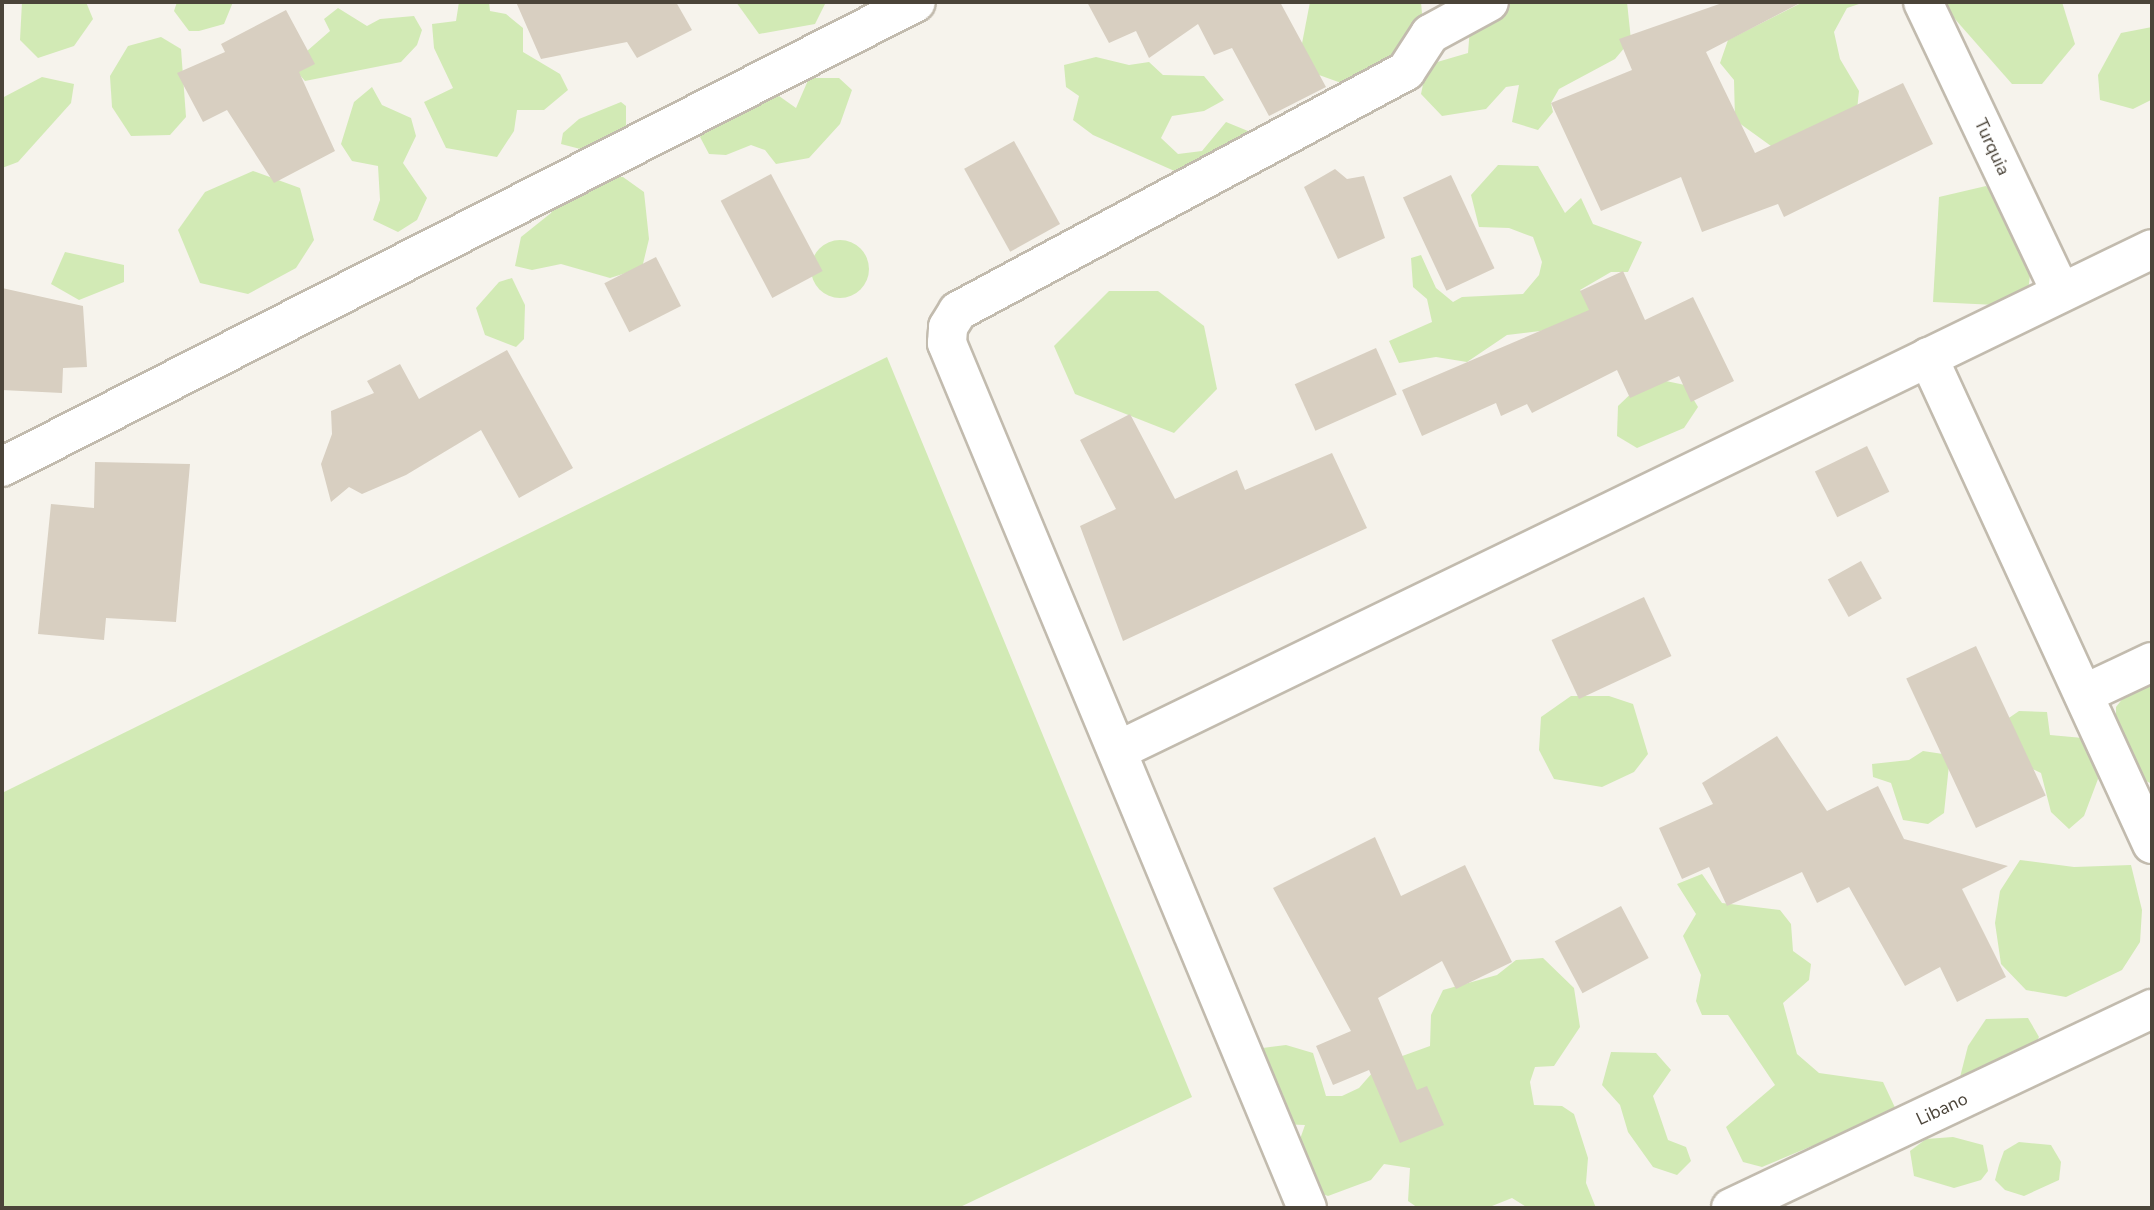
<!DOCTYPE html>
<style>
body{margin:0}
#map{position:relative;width:2154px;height:1210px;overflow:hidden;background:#f6f3ec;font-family:"Nunito Sans",sans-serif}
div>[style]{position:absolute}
.green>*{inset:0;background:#d2eab5}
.round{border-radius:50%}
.building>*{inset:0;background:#d8cfc1;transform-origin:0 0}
.roads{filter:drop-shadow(2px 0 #c2bbae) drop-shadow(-2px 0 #c2bbae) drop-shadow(0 2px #c2bbae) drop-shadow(0 -2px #c2bbae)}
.minor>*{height:38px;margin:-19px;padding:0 19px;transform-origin:19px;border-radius:19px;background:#fff}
span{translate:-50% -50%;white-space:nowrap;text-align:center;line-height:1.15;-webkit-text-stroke:6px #fff;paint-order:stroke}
.street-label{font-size:18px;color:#4b4439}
.frame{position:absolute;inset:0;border:4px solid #4b4439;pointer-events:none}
</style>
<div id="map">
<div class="green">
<i style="clip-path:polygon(22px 2px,86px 2px,93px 19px,74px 46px,38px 58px,20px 40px)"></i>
<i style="clip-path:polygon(177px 2px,233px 2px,224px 24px,199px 31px,189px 31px,174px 11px)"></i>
<i style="clip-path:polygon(459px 2px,489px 2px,490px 11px,506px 14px,523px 28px,523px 52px,560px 74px,568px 90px,544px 110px,517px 110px,514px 131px,497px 157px,446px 148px,424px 102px,453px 88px,434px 48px,432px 24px,456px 21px)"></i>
<i style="clip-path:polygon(736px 2px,826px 2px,815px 24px,759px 34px)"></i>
<i style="clip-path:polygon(1310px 2px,1421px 2px,1424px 36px,1413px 60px,1344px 84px,1319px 75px,1300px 54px)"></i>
<i style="clip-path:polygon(1472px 2px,1627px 2px,1631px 40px,1615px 59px,1559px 89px,1551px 103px,1553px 112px,1538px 130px,1512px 122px,1519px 85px,1506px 87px,1486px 109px,1442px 116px,1421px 94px,1427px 65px,1468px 53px)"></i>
<i style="clip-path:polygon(1803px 2px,1865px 2px,1847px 8px,1834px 32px,1840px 59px,1859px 91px,1857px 110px,1785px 156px,1735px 120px,1734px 80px,1720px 63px,1728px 40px)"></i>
<i style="clip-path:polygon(1940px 2px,2062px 2px,2075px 44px,2042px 84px,2012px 84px)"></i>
<i style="clip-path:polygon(338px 8px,367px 26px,380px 19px,414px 16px,422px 30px,417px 45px,401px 62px,305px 81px,291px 65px,330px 31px,324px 19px)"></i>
<i style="clip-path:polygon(2152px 27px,2151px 100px,2133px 109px,2100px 100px,2098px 75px,2121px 33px)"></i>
<i style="clip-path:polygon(161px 37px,181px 49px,186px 117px,170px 135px,131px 136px,112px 107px,110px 76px,128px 46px)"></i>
<i style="clip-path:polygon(1096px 57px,1129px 65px,1149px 62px,1163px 75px,1204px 76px,1224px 100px,1204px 111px,1172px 116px,1161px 138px,1178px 154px,1202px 151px,1226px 122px,1248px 131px,1248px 158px,1179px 173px,1093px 135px,1073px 120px,1079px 96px,1066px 87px,1064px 65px)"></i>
<i style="clip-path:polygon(42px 77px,74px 84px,71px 103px,18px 162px,2px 168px,2px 98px)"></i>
<i style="clip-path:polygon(809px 78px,839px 78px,852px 90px,840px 124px,809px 158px,776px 164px,765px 150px,751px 145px,726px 155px,709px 154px,700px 137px,709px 119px,779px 96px,796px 108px)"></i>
<i style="clip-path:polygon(372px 87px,382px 105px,411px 118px,416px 136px,403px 163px,427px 198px,417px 220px,398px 232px,373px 220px,380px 200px,378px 166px,352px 161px,341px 144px,354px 102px)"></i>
<i style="clip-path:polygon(621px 102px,626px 106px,626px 133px,588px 151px,561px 144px,563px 133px,579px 119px)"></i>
<i style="clip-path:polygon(1498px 165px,1538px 166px,1565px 213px,1581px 198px,1593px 224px,1642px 242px,1628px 272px,1611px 272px,1580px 290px,1591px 302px,1588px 325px,1507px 335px,1467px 362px,1436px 357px,1399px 363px,1389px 341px,1432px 322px,1427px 299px,1413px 287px,1411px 258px,1421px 255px,1436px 288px,1453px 302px,1462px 297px,1523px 294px,1539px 275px,1542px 262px,1533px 237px,1509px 228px,1479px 227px,1471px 195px)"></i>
<i style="clip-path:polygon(253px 171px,300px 188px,314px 240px,296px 268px,248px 294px,200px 283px,178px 230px,205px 192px)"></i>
<i style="clip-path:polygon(592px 176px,623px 177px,644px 192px,649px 239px,642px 268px,610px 278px,561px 264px,532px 270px,515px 266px,521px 237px,551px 213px,564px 191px)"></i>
<i style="clip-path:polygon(1986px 186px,2011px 211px,2033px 253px,2028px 291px,1996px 305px,1933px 302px,1939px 197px)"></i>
<i class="round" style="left:811px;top:240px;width:58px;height:58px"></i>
<i style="clip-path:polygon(65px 252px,124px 265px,124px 282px,79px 300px,51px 284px)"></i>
<i style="clip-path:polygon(512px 278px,525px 305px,524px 339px,516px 347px,485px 335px,476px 308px,499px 282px)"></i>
<i style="clip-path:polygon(1109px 291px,1158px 291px,1204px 326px,1217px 389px,1174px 433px,1075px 394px,1054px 346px)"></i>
<i style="clip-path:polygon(887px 357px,1192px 1097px,958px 1208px,2px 1208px,2px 793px)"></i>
<i style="clip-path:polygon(1661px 380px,1685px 385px,1698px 407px,1684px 428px,1637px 448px,1617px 436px,1618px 406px,1639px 386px)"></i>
<i style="clip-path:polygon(2152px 674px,2152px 784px,2138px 777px,2116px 738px,2116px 707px,2134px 684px)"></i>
<i style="clip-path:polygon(1571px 696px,1609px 696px,1633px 704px,1648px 754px,1634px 772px,1602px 787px,1554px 779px,1539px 750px,1541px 717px)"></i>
<i style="clip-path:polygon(2019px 711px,2047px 712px,2050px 735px,2083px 738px,2095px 758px,2098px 779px,2084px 816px,2069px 829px,2051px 812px,2041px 773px,1974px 742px)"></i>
<i style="clip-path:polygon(1923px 751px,1943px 754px,1949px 765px,1944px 813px,1928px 824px,1903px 820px,1891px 783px,1873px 777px,1872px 764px,1909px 760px)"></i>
<i style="clip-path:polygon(2020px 860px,2074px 867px,2131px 865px,2142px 910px,2140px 942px,2122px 970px,2066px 997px,2026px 990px,2001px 964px,1995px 923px,2000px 891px)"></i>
<i style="clip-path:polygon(1702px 874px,1722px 903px,1780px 910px,1791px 924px,1793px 951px,1811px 964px,1809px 980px,1783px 1003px,1797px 1054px,1819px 1073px,1883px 1082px,1898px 1114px,1829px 1147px,1812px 1146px,1762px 1167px,1743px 1162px,1726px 1127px,1775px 1085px,1728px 1015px,1702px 1015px,1696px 1001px,1701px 975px,1683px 936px,1696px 914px,1677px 884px)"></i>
<i style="clip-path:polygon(1543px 958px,1574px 988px,1580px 1027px,1554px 1066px,1535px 1067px,1530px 1082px,1534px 1105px,1562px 1106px,1574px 1114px,1588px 1158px,1586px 1183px,1596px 1208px,1528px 1208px,1512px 1198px,1487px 1208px,1418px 1208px,1408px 1201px,1410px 1168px,1384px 1164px,1371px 1180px,1328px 1196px,1299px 1185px,1299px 1142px,1305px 1125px,1278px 1124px,1248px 1050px,1286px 1045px,1313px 1053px,1326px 1096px,1342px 1096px,1359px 1088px,1380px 1064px,1430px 1046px,1431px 1015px,1443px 990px,1497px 975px,1516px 960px)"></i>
<i style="clip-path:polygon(2028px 1018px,2039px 1037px,2027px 1059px,1959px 1081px,1968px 1046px,1986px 1019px)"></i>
<i style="clip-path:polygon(1611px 1052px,1656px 1053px,1671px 1070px,1653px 1096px,1668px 1140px,1686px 1147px,1691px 1161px,1677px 1175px,1653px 1167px,1628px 1132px,1620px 1105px,1602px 1085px)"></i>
<i style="clip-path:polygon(1953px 1137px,1983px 1145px,1988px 1171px,1981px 1180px,1954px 1188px,1914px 1176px,1910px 1151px,1926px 1139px)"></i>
<i style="clip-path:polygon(2019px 1142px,2051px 1145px,2061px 1162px,2059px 1180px,2024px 1196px,2005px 1190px,1995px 1180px,1999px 1165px,2004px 1151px)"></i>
</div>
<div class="building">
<i style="clip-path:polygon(516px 2px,676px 2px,692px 30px,637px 58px,627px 42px,541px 59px)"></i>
<i style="clip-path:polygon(1087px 2px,1280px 2px,1326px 87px,1269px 116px,1232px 48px,1214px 55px,1198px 24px,1149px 58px,1136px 31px,1109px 43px)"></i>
<i style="clip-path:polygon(1725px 2px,1802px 2px,1706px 52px,1755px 153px,1903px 83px,1933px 144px,1784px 217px,1778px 204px,1702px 232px,1681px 177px,1601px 211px,1551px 103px,1632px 70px,1619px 39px)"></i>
<i style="clip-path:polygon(286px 10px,315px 64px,299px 72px,335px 151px,274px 183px,227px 110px,203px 122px,177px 73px,225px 52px,221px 44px)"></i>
<i style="left:1014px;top:141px;width:95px;height:57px;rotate:61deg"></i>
<i style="clip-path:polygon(1335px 169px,1347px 179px,1364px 176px,1385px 238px,1338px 259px,1304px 187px)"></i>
<i style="left:771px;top:174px;width:110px;height:57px;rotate:62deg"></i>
<i style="left:1451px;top:175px;width:103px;height:53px;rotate:65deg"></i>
<i style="left:656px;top:257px;width:55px;height:58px;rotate:63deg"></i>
<i style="clip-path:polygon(1623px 271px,1645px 320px,1693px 297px,1734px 381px,1691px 402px,1679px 376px,1630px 398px,1617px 370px,1532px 413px,1527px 404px,1501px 416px,1496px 403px,1422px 436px,1402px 390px,1589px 310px,1580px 291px)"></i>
<i style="clip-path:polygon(2px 288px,83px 306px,87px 367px,63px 368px,62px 393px,2px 390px)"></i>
<i style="left:1376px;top:348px;width:51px;height:89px;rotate:66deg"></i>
<i style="clip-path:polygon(507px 350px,573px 468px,519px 498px,481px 430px,406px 475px,362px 494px,349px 487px,331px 502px,321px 464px,332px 434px,331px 411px,374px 393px,367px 381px,400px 364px,419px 399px)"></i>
<i style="clip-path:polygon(1130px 414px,1175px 499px,1237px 470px,1245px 490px,1332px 453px,1367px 528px,1123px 641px,1080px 526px,1116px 509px,1080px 440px)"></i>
<i style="left:1867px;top:446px;width:51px;height:58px;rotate:64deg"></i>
<i style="clip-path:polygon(95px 462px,190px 464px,176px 622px,106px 618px,104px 640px,38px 634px,51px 504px,94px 508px)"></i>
<i style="left:1861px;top:561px;width:43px;height:38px;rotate:61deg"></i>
<i style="left:1644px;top:597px;width:65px;height:102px;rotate:65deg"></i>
<i style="left:1976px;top:646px;width:165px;height:77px;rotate:65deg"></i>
<i style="clip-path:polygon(1777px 736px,1827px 811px,1878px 786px,1904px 839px,2008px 866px,1962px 889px,2006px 977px,1957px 1002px,1940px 967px,1905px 986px,1849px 887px,1817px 903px,1802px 872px,1727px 906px,1709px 867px,1682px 879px,1659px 828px,1713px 804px,1702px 783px)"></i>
<i style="clip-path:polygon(1375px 837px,1401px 896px,1465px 865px,1512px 962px,1456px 989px,1442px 961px,1378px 998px,1417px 1090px,1427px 1086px,1444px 1125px,1400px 1143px,1369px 1070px,1333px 1085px,1316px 1046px,1351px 1031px,1273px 888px)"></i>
<i style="left:1621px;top:906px;width:59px;height:75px;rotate:62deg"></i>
</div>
<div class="roads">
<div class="minor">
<i style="left:1923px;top:2px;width:321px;rotate:64.6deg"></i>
<i style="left:1928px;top:357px;width:536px;rotate:65.3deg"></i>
<i style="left:2px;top:467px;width:1025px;rotate:-26.96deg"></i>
<i style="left:2084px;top:694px;width:75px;rotate:-25.2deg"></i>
<i style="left:1119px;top:750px;width:1148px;rotate:-25.87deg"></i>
<i style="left:1307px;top:1208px;width:937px;rotate:-112.6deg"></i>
<i style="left:947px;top:343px;width:16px;rotate:-86deg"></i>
<i style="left:948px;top:327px;width:19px;rotate:-58deg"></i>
<i style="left:958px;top:311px;width:508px;rotate:-28.18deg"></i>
<i style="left:1406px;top:71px;width:44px;rotate:-57deg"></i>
<i style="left:1430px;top:34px;width:67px;rotate:-28.5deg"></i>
<i style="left:1731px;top:1208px;width:466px;rotate:-25.3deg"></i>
</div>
</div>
<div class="street-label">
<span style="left:1992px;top:147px;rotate:65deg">Turquia</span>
<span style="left:1942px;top:1109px;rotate:-25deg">Libano</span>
</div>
<div class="frame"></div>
</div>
